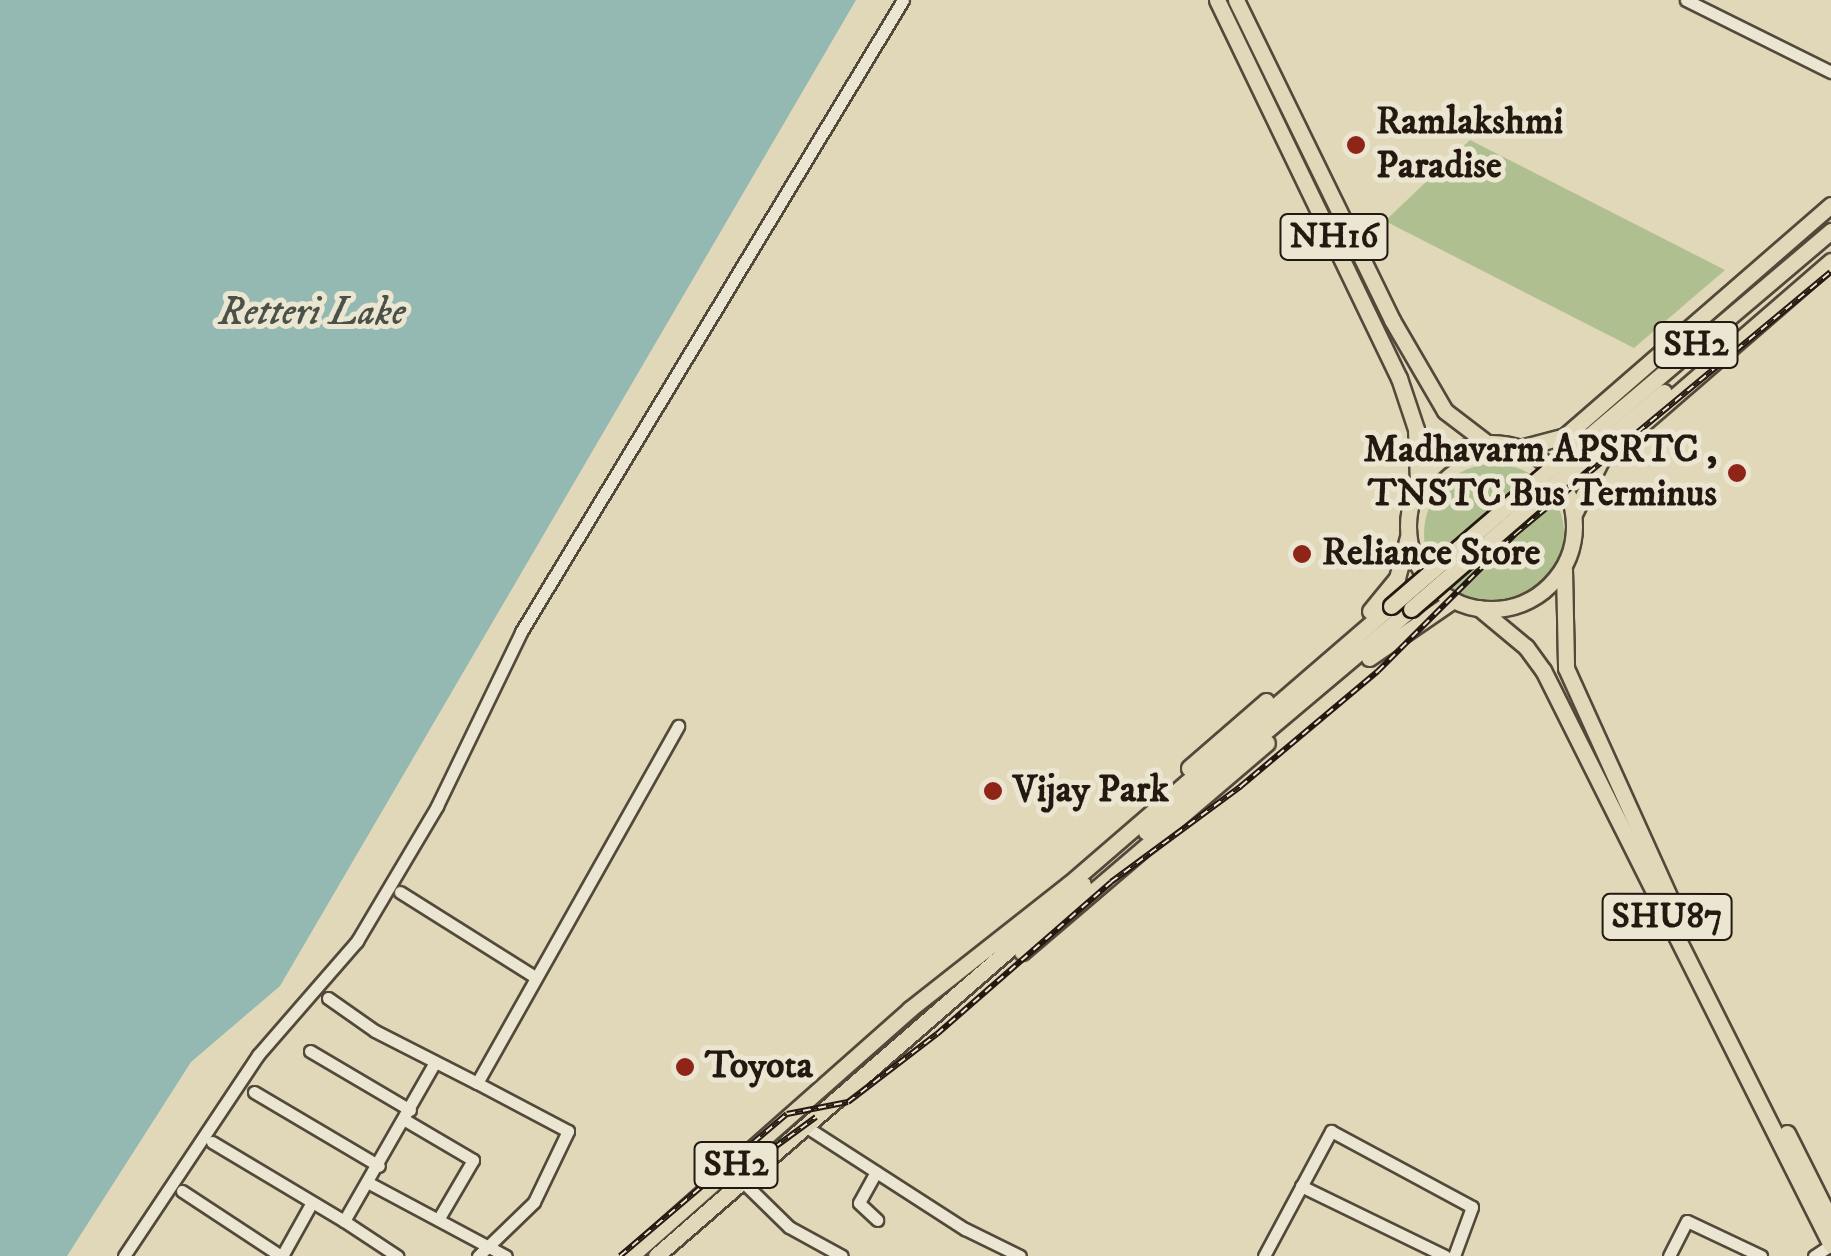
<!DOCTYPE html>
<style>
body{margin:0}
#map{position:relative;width:1831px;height:1256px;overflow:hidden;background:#e0d8b8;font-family:"IM FELL DW Pica",serif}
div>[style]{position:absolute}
.green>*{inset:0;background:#b0bf90}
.round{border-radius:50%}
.water>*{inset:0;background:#94b9b2}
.roads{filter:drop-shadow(2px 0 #53493a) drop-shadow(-2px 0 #53493a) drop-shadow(0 2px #53493a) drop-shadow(0 -2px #53493a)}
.minor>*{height:11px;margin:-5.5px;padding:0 5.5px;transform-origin:5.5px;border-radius:5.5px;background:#ebe6d1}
.major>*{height:15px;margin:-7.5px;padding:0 7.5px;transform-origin:7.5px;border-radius:7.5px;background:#e0d8b8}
.major>.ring{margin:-7.5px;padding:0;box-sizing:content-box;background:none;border:15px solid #e0d8b8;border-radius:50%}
.rail>*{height:6px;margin-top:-3px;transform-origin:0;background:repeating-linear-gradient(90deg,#ebe6d1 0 8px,#241910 0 16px);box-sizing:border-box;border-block:2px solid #241910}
.bridges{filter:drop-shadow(2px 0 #241910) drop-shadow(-2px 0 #241910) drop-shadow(0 2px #241910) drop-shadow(0 -2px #241910)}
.major-bridge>*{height:15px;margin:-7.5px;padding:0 7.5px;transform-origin:7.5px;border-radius:7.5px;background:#e0d8b8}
.dots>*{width:28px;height:28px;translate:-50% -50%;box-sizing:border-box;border:5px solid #ebe6d1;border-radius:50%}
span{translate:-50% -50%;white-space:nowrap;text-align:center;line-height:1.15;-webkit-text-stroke:10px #ebe6d1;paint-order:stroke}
.shield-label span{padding:2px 8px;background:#ebe6d1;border:2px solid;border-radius:8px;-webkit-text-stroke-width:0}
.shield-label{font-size:35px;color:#241910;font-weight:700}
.poi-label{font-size:38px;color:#241910;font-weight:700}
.left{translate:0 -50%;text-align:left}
.right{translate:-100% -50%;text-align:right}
.water-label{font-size:40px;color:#4b5149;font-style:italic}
</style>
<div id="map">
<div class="green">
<i style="clip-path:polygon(1470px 140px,1725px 270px,1634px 348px,1385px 221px)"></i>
<i class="round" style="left:1424px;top:464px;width:140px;height:140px"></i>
</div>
<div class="water">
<i style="clip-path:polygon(0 0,856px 0,280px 986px,191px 1062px,67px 1256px,0 1256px)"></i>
</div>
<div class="roads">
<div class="minor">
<i style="left:1686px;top:0;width:162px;rotate:26.4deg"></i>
<i style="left:400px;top:892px;width:160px;rotate:32.2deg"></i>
<i style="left:328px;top:998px;width:57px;rotate:35.1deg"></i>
<i style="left:375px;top:1031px;width:114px;rotate:27deg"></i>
<i style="left:477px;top:1083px;width:410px;rotate:-60.6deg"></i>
<i style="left:310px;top:1051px;width:116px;rotate:30.5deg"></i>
<i style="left:477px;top:1083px;width:103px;rotate:27.8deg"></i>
<i style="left:568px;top:1131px;width:79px;rotate:115.6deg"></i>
<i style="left:534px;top:1202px;width:78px;rotate:136deg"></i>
<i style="left:254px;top:1092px;width:145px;rotate:30.6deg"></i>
<i style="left:405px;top:1120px;width:79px;rotate:30.5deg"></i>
<i style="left:473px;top:1160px;width:69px;rotate:120.3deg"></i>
<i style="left:808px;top:1128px;width:187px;rotate:32.8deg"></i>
<i style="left:965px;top:1229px;width:61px;rotate:26.1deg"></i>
<i style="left:212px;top:1142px;width:154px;rotate:30.9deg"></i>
<i style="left:344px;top:1221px;width:181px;rotate:-60.2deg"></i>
<i style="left:876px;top:1172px;width:35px;rotate:119deg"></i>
<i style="left:859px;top:1203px;width:25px;rotate:43deg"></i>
<i style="left:743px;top:1182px;width:64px;rotate:44.4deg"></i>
<i style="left:789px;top:1227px;width:60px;rotate:28.7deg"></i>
<i style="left:369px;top:1183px;width:155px;rotate:28.1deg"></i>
<i style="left:1301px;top:1186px;width:160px;rotate:25.9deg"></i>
<i style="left:182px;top:1191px;width:118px;rotate:33.3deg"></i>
<i style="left:344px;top:1221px;width:64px;rotate:33.4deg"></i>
<i style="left:124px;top:1256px;width:242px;rotate:-56.3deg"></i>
<i style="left:258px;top:1055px;width:151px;rotate:-49deg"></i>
<i style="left:357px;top:941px;width:157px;rotate:-59.3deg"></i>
<i style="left:437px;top:806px;width:193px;rotate:-64.2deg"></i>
<i style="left:521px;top:632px;width:738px;rotate:-58.85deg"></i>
<i style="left:282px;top:1256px;width:60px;rotate:-60.9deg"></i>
<i style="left:1264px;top:1256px;width:142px;rotate:-61.8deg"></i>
<i style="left:1331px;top:1131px;width:160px;rotate:28.3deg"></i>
<i style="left:1472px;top:1207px;width:52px;rotate:110.2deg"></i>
<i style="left:1669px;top:1256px;width:39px;rotate:-63deg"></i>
<i style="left:1687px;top:1221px;width:82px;rotate:25.3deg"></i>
<i style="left:1814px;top:1256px;width:20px;rotate:-33deg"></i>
</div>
<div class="major">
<i style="left:1217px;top:0;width:420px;rotate:64.3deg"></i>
<i style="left:1399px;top:378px;width:54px;rotate:71.6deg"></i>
<i style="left:1416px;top:429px;width:55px;rotate:87.9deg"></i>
<i style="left:1236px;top:0;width:356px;rotate:64deg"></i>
<i style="left:1392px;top:320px;width:105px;rotate:59.8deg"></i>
<i style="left:1445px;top:411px;width:53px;rotate:37.3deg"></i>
<i class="ring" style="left:1408px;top:443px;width:151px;height:151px"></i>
<i style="left:1520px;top:448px;width:47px;rotate:-14.9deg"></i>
<i style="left:1565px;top:436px;width:352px;rotate:-41deg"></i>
<i style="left:1562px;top:459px;width:353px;rotate:-40.3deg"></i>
<i style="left:1582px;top:461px;width:107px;rotate:-40.1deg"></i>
<i style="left:1574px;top:514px;width:60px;rotate:-63.4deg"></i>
<i style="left:1601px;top:460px;width:304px;rotate:-40.9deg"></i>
<i style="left:1564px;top:569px;width:99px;rotate:88.8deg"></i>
<i style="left:1566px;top:668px;width:272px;rotate:65.7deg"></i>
<i style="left:1479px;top:608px;width:61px;rotate:39.7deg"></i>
<i style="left:1526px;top:647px;width:29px;rotate:54deg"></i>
<i style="left:1543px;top:670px;width:643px;rotate:63.4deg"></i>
<i style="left:1370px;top:611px;width:43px;rotate:-50.7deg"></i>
<i style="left:1397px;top:578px;width:42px;rotate:-75deg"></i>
<i style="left:1369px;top:658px;width:101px;rotate:-34.5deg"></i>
<i style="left:1189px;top:768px;width:102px;rotate:-41deg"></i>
<i style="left:1146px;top:832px;width:346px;rotate:-40.1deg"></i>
<i style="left:1022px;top:952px;width:322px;rotate:-40.5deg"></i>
<i style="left:1787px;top:1133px;width:98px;rotate:63.4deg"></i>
<i style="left:631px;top:1256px;width:373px;rotate:-41.5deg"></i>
<i style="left:910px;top:1009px;width:202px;rotate:-38.2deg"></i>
<i style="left:1069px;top:884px;width:425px;rotate:-40.8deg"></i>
<i style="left:656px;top:1256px;width:566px;rotate:-40.99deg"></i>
</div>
</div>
<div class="rail">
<i style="left:749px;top:1166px;width:83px;rotate:-36.2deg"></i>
<i style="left:620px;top:1256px;width:219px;rotate:-40.4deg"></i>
<i style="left:787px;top:1114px;width:62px;rotate:-11.1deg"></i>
<i style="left:848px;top:1102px;width:112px;rotate:-37.4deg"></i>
<i style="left:937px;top:1034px;width:231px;rotate:-41.1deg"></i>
<i style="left:1111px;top:882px;width:162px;rotate:-36.4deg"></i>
<i style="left:1241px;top:786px;width:179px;rotate:-40deg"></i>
<i style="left:1378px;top:671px;width:194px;rotate:-45deg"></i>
<i style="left:1515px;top:534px;width:410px;rotate:-39.7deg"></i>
</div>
<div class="bridges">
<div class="major-bridge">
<i style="left:1391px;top:606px;width:225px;rotate:-40.7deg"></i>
<i style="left:1411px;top:609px;width:226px;rotate:-40.9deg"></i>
</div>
</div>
<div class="dots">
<i style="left:1356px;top:145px;background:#8f2418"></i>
<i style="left:1737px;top:473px;background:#8f2418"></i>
<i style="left:1302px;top:554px;background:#8f2418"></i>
<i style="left:993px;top:791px;background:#8f2418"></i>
<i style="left:685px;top:1067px;background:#8f2418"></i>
</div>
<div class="shield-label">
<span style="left:1334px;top:237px">NH16</span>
<span style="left:1696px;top:345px">SH2</span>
<span style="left:1667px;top:917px">SHU87</span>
<span style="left:736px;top:1165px">SH2</span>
</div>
<div class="poi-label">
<span class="left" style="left:1376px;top:145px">Ramlakshmi<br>Paradise</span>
<span class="right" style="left:1717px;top:473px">Madhavarm APSRTC ,<br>TNSTC Bus Terminus</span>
<span class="left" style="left:1322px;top:554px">Reliance Store</span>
<span class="left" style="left:1013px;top:791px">Vijay Park</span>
<span class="left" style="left:705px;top:1067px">Toyota</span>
</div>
<div class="water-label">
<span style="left:312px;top:313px">Retteri Lake</span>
</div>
</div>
